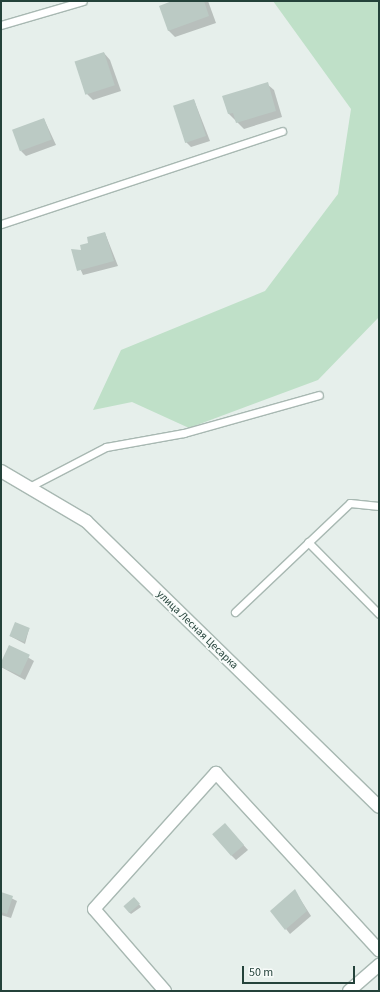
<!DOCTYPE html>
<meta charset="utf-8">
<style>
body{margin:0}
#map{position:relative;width:380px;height:992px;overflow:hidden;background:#e6efeb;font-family:"Source Sans 3",sans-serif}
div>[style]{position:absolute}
.green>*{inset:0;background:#bfe0c8}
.shadow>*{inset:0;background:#0003}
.building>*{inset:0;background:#bbcac4;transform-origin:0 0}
.roads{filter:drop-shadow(1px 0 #a8b8b2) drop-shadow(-1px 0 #a8b8b2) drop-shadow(0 1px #a8b8b2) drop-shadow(0 -1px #a8b8b2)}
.lane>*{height:7px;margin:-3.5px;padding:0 3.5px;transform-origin:3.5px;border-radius:3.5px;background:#fff}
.street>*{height:12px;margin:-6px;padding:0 6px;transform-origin:6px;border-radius:6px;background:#fff}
span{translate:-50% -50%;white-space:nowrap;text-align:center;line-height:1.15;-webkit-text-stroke:3.5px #f7fbf9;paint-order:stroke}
.street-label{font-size:11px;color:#24423a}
.frame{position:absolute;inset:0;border:2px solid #24423a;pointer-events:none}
.scale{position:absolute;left:242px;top:966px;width:113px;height:18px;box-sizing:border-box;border:2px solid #24423a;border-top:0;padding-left:5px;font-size:12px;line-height:14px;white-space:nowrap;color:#24423a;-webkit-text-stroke:3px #f7fbf9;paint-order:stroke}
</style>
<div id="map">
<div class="green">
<i style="clip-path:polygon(273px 1px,379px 1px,379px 317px,318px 380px,189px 428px,132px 402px,93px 410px,121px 350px,265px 291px,338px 194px,351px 109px)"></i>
</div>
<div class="shadow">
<i style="clip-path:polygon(176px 1px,208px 1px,216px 23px,175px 37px,168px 30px)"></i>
<i style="clip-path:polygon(104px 53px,110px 60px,121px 91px,93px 100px,87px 94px)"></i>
<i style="clip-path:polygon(267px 84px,274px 90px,282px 117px,244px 129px,229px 114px,224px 97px)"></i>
<i style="clip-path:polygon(194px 100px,210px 141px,191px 147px,186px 142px)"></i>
<i style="clip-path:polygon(44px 119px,56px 145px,26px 156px,21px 151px)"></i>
<i style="clip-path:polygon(105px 233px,118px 266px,83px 275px,72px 250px,83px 251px)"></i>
<i style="clip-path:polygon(29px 629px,25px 644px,10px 636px)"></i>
<i style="clip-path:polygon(9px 646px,34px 661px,25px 680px,1px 667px)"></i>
<i style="clip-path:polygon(229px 829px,248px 850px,236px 860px,232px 856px)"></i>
<i style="clip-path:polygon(295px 891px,311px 916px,290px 934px,286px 929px)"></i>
<i style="clip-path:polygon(1px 893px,17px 901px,11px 918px,1px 915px)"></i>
<i style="clip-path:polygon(136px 900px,141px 907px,131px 914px,129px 912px)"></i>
</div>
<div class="building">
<i style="clip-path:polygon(172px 1px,204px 1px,209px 16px,168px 31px,159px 6px)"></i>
<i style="left:104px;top:52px;width:35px;height:31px;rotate:72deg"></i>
<i style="clip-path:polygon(268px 82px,276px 111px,236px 123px,233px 113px,228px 114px,222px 96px)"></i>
<i style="left:194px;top:99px;width:39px;height:22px;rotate:72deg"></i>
<i style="left:44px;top:118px;width:23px;height:34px;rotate:70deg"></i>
<i style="clip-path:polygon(105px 232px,114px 261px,77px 271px,71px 249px,81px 250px,80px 245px,88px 243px,87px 237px)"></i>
<i style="left:15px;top:622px;width:16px;height:15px;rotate:22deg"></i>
<i style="left:9px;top:645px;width:23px;height:23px;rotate:25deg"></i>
<i style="left:225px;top:823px;width:29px;height:17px;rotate:49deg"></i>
<i style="clip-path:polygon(295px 889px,307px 911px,285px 930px,270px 911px)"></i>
<i style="clip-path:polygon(1px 892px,13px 896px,7px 914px,1px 912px)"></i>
<i style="left:134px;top:897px;width:9px;height:14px;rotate:49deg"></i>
</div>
<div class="roads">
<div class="lane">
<i style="left:1px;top:25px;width:85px;rotate:-16.3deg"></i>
<i style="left:1px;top:224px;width:296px;rotate:-18.3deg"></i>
<i style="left:29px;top:487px;width:87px;rotate:-27.5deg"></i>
<i style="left:106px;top:447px;width:79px;rotate:-10.2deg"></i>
<i style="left:184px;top:433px;width:140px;rotate:-15.7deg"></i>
<i style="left:308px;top:542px;width:101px;rotate:45.4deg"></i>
<i style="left:235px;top:612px;width:158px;rotate:-43.5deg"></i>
<i style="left:350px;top:503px;width:29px;rotate:6deg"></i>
</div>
<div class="street">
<i style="left:1px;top:471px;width:99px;rotate:30.5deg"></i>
<i style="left:86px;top:521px;width:409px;rotate:44.3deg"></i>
<i style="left:165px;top:991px;width:108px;rotate:-130.9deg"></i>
<i style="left:94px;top:909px;width:183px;rotate:-48.1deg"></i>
<i style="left:216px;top:773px;width:241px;rotate:47.4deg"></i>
<i style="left:349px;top:991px;width:40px;rotate:-41deg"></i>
</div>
</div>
<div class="street-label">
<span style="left:197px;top:630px;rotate:44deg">улица Лесная Цесарка</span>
</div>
<div class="frame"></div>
<div class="scale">50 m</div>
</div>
